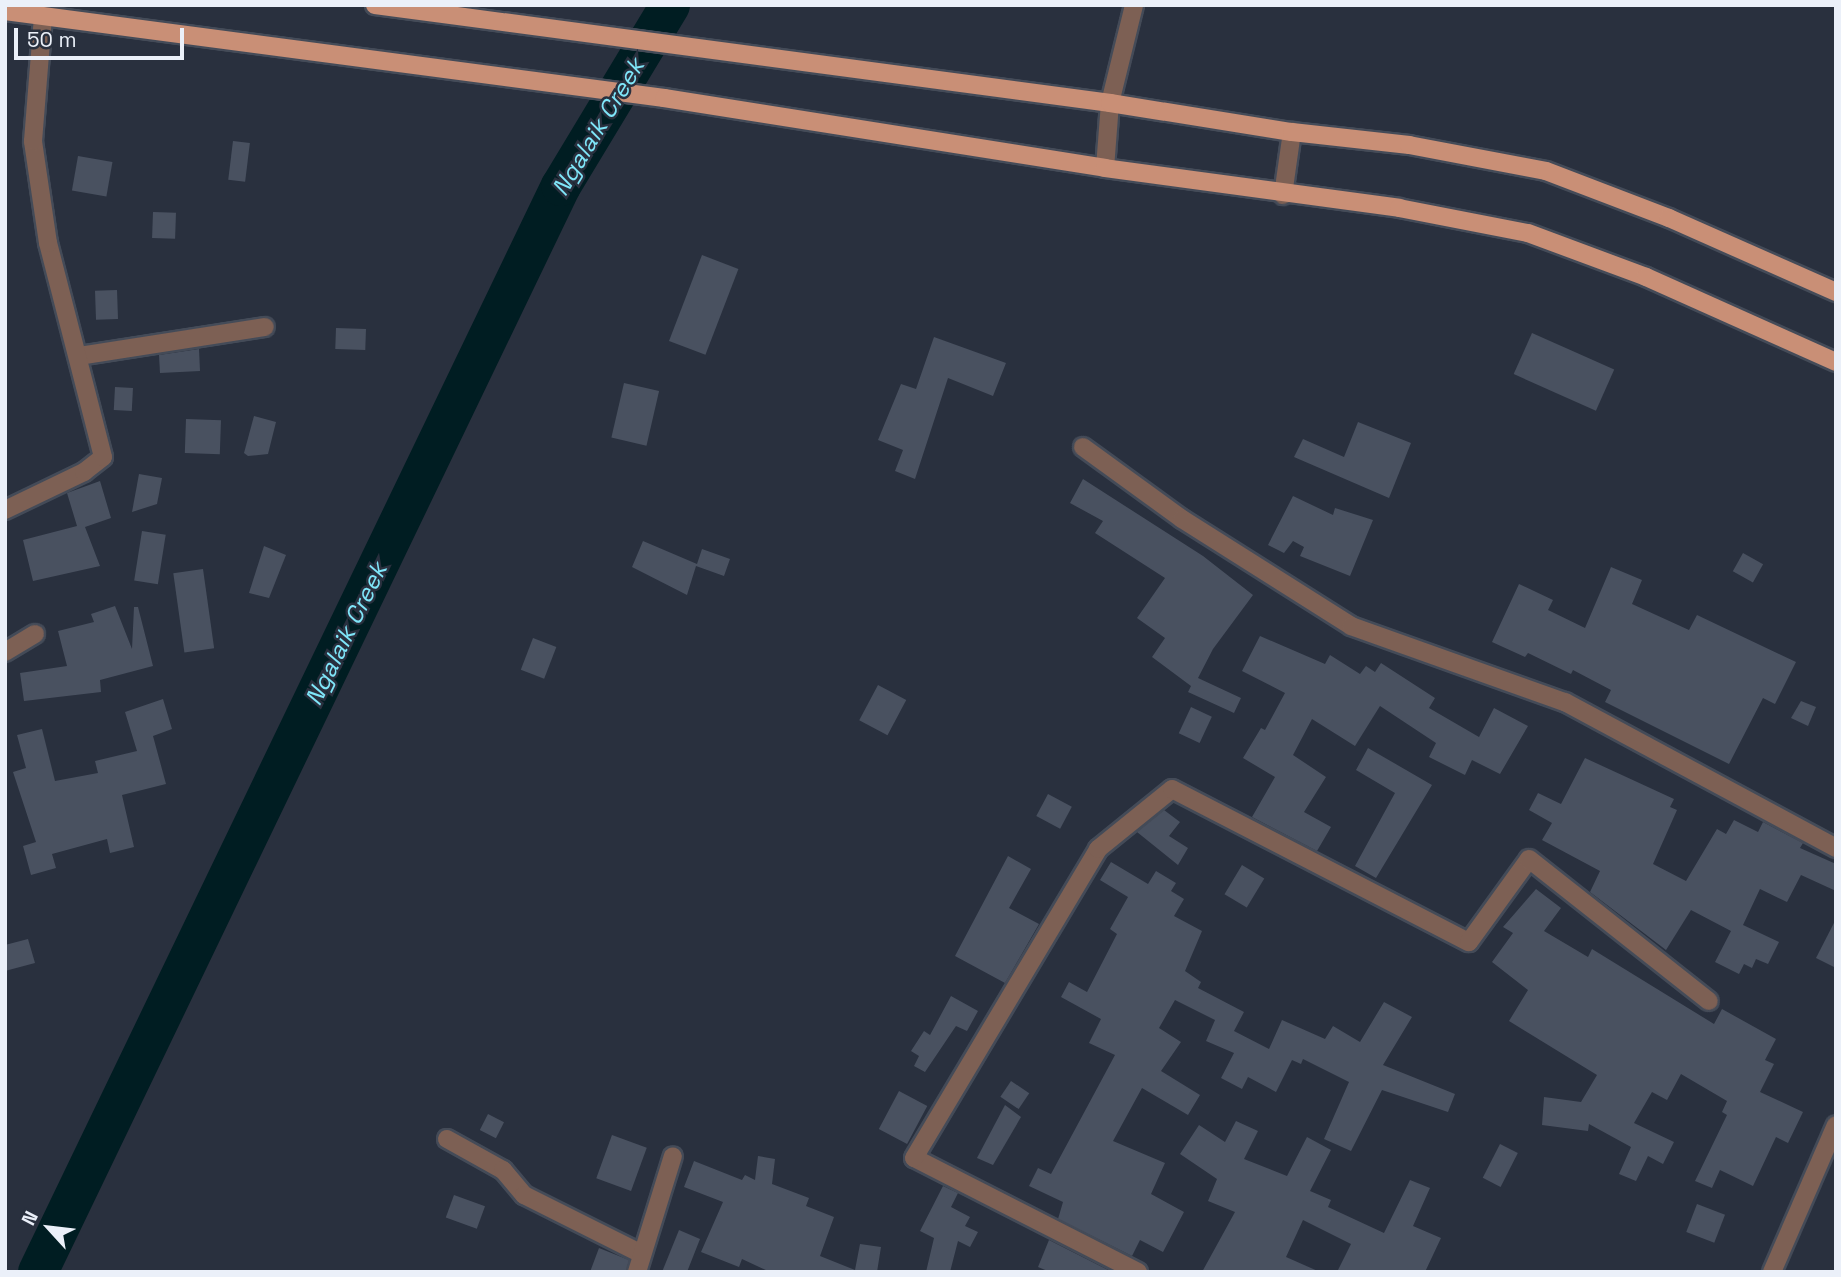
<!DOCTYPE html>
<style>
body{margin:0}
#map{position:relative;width:1841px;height:1277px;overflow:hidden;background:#29303e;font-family:"Space Grotesk",sans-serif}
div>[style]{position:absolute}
.river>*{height:40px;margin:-20px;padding:0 20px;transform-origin:20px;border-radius:20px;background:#001d22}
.building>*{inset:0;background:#495160;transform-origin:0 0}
.roads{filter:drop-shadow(2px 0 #444b58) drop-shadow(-2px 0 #444b58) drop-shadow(0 2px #444b58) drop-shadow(0 -2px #444b58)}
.minor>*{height:18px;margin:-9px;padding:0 9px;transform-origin:9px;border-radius:9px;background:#7d6054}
.major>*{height:18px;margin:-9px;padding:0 9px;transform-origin:9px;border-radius:9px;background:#c98f76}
span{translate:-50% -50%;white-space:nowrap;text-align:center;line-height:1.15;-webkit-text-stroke:5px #29303e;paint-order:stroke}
.water-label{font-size:24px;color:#7fe6f9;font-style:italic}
.frame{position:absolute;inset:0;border:7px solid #ebf0f9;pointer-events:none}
.north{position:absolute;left:14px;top:1193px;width:70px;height:70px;-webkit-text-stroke:5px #29303e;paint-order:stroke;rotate:297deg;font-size:19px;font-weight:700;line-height:28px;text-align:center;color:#ebf0f9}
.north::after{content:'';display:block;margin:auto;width:24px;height:32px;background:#ebf0f9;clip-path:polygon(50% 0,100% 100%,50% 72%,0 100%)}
.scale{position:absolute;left:14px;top:28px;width:170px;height:32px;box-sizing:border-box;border:4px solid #ebf0f9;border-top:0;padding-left:9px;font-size:21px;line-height:24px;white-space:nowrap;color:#ebf0f9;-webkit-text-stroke:5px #29303e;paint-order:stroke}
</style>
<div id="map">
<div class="river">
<i style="left:38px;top:1272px;width:1205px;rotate:-64.29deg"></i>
<i style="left:561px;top:186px;width:211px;rotate:-58.9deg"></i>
</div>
<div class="building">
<i style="left:233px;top:141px;width:17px;height:39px;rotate:7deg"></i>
<i style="left:78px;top:156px;width:35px;height:35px;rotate:10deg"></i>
<i style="left:153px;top:212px;width:23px;height:26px;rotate:2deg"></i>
<i style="left:702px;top:255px;width:39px;height:92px;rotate:21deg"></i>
<i style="left:117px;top:290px;width:29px;height:22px;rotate:88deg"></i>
<i style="left:336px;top:328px;width:30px;height:21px;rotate:2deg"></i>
<i style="left:1532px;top:333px;width:90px;height:45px;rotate:24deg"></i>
<i style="clip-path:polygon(934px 337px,1006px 363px,993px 396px,948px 378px,915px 479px,895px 471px,903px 450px,878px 440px,901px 384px,916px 389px)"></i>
<i style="clip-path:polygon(199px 349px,200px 371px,160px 373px,159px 355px)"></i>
<i style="left:624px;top:383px;width:36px;height:56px;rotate:13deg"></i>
<i style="left:115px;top:387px;width:18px;height:23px;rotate:3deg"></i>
<i style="clip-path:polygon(254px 416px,276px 422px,268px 454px,248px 456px,244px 453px)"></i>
<i style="left:186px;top:419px;width:35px;height:34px;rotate:2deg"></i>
<i style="clip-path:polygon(1358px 422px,1411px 443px,1389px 498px,1294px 457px,1303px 439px,1344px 457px)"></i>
<i style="clip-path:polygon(139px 474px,162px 478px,157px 504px,132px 512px)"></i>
<i style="clip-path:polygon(1083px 479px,1203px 556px,1253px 595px,1213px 649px,1198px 678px,1241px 698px,1234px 713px,1188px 692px,1191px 686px,1152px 657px,1165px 638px,1137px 618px,1165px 578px,1095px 533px,1103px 521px,1070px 503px)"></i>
<i style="clip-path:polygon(100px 481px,111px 518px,85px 527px,100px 566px,33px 581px,23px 540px,77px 526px,67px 493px)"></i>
<i style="clip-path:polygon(1293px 496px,1333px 515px,1335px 508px,1373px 520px,1350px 576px,1300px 556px,1304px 547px,1293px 541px,1284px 553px,1268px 545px)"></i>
<i style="left:142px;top:531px;width:24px;height:50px;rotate:9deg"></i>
<i style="clip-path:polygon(643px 541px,697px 564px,702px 549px,730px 559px,724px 576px,696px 566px,687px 595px,632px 567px)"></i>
<i style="clip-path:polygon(264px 546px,286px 555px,269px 598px,249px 593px)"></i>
<i style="left:1743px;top:553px;width:23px;height:21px;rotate:29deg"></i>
<i style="clip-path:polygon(1611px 567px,1642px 580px,1632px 604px,1689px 630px,1697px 615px,1796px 662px,1775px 704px,1763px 698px,1729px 764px,1605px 702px,1611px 690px,1573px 670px,1571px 674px,1528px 653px,1525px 657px,1492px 642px,1519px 584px,1553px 600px,1548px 610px,1585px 628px)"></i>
<i style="left:203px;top:569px;width:80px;height:30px;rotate:82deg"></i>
<i style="clip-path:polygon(115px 606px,132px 649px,134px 607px,138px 607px,153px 666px,100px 680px,101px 692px,24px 701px,20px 673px,67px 666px,58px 631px,94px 622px,91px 614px)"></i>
<i style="clip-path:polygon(1260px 636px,1325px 664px,1330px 655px,1360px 674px,1366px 666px,1375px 672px,1381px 663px,1435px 698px,1429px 708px,1479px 737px,1494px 708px,1528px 726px,1500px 774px,1472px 760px,1465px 775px,1429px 757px,1436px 743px,1380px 706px,1355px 746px,1312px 719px,1293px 755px,1326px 777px,1304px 812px,1331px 827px,1317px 851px,1252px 817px,1275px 777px,1243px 758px,1261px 728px,1265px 730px,1285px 693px,1242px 671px)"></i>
<i style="left:533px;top:638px;width:25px;height:34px;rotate:21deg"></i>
<i style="left:878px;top:685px;width:32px;height:40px;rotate:28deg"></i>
<i style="clip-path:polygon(163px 699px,172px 729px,153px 736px,166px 784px,122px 795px,134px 847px,110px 853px,107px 839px,52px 854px,56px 868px,31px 875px,23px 846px,36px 842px,13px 772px,26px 768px,17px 735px,42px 729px,55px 781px,98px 773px,95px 761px,137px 751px,125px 712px)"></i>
<i style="clip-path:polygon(1801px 701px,1816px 707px,1808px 726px,1791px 718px)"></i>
<i style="left:1191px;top:707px;width:23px;height:29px;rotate:25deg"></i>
<i style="clip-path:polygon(1368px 748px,1432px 785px,1376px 878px,1355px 866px,1395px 793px,1356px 770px)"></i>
<i style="clip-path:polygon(1585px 758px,1674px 799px,1670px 807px,1677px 810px,1653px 864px,1686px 881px,1717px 829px,1726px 834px,1734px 820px,1758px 832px,1763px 822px,1803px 843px,1800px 848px,1836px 864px,1836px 891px,1801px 875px,1787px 902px,1760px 889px,1743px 925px,1779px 942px,1768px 964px,1756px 959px,1752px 968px,1744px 964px,1739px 974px,1715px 962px,1731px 931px,1691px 910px,1666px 950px,1590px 892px,1600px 871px,1542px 840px,1552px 823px,1529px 810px,1538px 793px,1561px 804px)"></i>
<i style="left:1048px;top:794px;width:27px;height:25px;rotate:28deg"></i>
<i style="clip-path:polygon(1164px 810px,1180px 822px,1169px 836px,1188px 848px,1178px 865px,1137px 832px)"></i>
<i style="clip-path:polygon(1008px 856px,1031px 869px,1009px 908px,1039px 924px,1005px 983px,955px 956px)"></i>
<i style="clip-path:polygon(1111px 862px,1148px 884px,1156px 871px,1176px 883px,1171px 891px,1184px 899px,1174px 916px,1202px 931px,1185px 971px,1201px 982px,1198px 988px,1244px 1012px,1234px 1031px,1269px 1049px,1282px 1020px,1325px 1039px,1333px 1026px,1360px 1042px,1384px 1002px,1412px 1017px,1383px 1065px,1455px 1094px,1448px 1112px,1382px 1090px,1351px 1151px,1324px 1139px,1349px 1082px,1303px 1059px,1301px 1064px,1292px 1060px,1276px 1092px,1248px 1077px,1242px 1089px,1221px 1078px,1234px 1053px,1206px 1041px,1215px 1020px,1175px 1000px,1159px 1028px,1181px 1042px,1161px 1071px,1200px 1095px,1188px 1115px,1142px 1088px,1113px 1141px,1165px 1163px,1151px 1194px,1184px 1212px,1163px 1252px,1140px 1240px,1132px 1256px,1058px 1219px,1063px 1202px,1029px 1186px,1038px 1168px,1051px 1174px,1115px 1055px,1089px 1043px,1101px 1019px,1061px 997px,1069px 982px,1087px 992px,1117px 934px,1110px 929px,1128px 897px,1100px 880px)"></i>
<i style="left:1242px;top:865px;width:26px;height:34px;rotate:31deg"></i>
<i style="clip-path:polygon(1536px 889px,1561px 908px,1544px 931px,1588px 957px,1592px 949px,1714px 1024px,1722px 1009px,1776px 1039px,1765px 1060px,1774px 1064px,1760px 1092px,1803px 1112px,1788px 1143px,1776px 1137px,1753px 1186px,1720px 1170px,1712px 1188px,1695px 1181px,1727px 1115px,1722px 1112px,1727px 1101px,1681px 1074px,1667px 1100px,1652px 1092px,1634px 1123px,1674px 1142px,1663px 1164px,1648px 1156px,1636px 1181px,1619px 1174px,1631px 1147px,1589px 1124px,1588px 1131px,1542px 1125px,1544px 1097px,1581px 1102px,1597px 1075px,1509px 1021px,1528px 990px,1492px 962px,1513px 933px,1503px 927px)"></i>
<i style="clip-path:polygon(1836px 919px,1836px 968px,1816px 958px)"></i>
<i style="clip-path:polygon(28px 939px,35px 963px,5px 971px,5px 945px)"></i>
<i style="clip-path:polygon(951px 996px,978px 1011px,967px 1031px,956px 1026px,925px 1072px,914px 1066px,919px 1056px,911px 1051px,924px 1031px,930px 1035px)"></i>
<i style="left:1011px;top:1081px;width:22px;height:19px;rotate:34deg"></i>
<i style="left:899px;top:1091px;width:32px;height:43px;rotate:28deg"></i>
<i style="clip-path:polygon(1005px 1105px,1021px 1117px,993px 1165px,977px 1158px)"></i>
<i style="left:488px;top:1114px;width:18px;height:18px;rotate:27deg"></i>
<i style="clip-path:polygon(1236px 1121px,1258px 1131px,1244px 1159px,1287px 1176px,1307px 1137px,1331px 1150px,1310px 1191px,1331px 1200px,1328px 1207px,1384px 1233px,1410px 1180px,1430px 1188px,1413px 1226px,1441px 1238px,1425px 1272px,1337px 1272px,1351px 1244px,1303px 1220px,1286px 1257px,1320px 1272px,1202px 1272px,1235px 1212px,1208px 1201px,1217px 1179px,1180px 1154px,1199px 1125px,1225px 1142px)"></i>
<i style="left:612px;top:1135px;width:37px;height:46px;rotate:20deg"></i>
<i style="left:1500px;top:1144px;width:20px;height:38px;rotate:27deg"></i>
<i style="clip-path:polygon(758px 1156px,775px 1159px,772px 1184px,809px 1198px,806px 1206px,834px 1217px,820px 1256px,855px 1270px,860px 1244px,881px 1247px,877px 1272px,770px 1272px,742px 1259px,739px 1267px,701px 1252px,723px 1202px,684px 1187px,694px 1161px,742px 1180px,745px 1175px,755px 1180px)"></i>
<i style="clip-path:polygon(943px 1186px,958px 1193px,951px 1207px,970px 1217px,965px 1226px,978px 1232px,970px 1247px,958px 1241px,950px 1272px,926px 1272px,934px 1238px,920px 1231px)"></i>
<i style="left:454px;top:1195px;width:33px;height:24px;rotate:20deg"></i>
<i style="left:1697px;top:1204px;width:30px;height:30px;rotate:21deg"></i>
<i style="clip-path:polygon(679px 1230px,700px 1239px,687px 1272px,662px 1272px)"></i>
<i style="clip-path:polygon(1049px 1240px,1112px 1272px,1050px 1272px,1038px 1267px)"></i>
<i style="clip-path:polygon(599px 1248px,629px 1260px,626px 1272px,590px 1272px)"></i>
</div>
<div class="roads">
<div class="minor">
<i style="left:1105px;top:168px;width:65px;rotate:-85.6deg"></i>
<i style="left:1110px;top:103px;width:101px;rotate:-76.2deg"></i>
<i style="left:1283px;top:195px;width:64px;rotate:-81.9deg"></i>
<i style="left:79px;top:356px;width:188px;rotate:-8.9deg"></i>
<i style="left:1083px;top:447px;width:122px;rotate:36deg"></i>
<i style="left:1182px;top:519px;width:200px;rotate:32.3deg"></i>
<i style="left:1351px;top:626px;width:227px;rotate:19.6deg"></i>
<i style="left:1565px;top:702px;width:308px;rotate:28.3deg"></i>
<i style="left:5px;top:510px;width:88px;rotate:-25.7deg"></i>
<i style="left:84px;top:472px;width:24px;rotate:-38deg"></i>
<i style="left:103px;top:457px;width:221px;rotate:-104.4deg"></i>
<i style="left:48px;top:243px;width:103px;rotate:-98.4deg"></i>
<i style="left:33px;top:141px;width:125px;rotate:-85.4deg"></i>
<i style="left:5px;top:652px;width:35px;rotate:-31deg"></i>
<i style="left:447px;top:1139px;width:64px;rotate:29deg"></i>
<i style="left:503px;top:1170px;width:33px;rotate:50deg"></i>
<i style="left:524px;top:1195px;width:132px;rotate:26.6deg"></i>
<i style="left:637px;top:1272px;width:121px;rotate:-72.8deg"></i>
<i style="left:1138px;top:1272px;width:251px;rotate:-153deg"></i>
<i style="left:914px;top:1158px;width:360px;rotate:-59.2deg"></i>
<i style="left:1098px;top:849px;width:95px;rotate:-39deg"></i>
<i style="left:1172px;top:789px;width:334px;rotate:27.3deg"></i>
<i style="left:1469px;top:942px;width:102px;rotate:-54.1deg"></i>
<i style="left:1529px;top:859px;width:229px;rotate:38.3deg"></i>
<i style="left:1772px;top:1272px;width:160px;rotate:-66.5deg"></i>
</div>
<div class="major">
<i style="left:375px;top:5px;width:742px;rotate:7.59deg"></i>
<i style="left:1110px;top:103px;width:184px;rotate:9.1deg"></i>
<i style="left:1292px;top:132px;width:118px;rotate:6.3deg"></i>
<i style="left:1409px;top:145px;width:139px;rotate:10.7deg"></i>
<i style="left:1546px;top:171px;width:132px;rotate:20.9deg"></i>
<i style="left:1669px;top:218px;width:183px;rotate:23.9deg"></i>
<i style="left:5px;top:11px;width:665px;rotate:7.52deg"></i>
<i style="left:664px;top:98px;width:447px;rotate:9deg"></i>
<i style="left:1105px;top:168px;width:297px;rotate:7.7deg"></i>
<i style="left:1399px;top:208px;width:131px;rotate:11deg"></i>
<i style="left:1528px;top:233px;width:126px;rotate:20.4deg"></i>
<i style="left:1646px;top:277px;width:208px;rotate:24.1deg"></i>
</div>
</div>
<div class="water-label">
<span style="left:598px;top:127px;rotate:-59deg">Ngalaik Creek</span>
<span style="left:346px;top:634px;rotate:-64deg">Ngalaik Creek</span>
</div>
<div class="frame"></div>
<div class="north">N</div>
<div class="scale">50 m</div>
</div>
